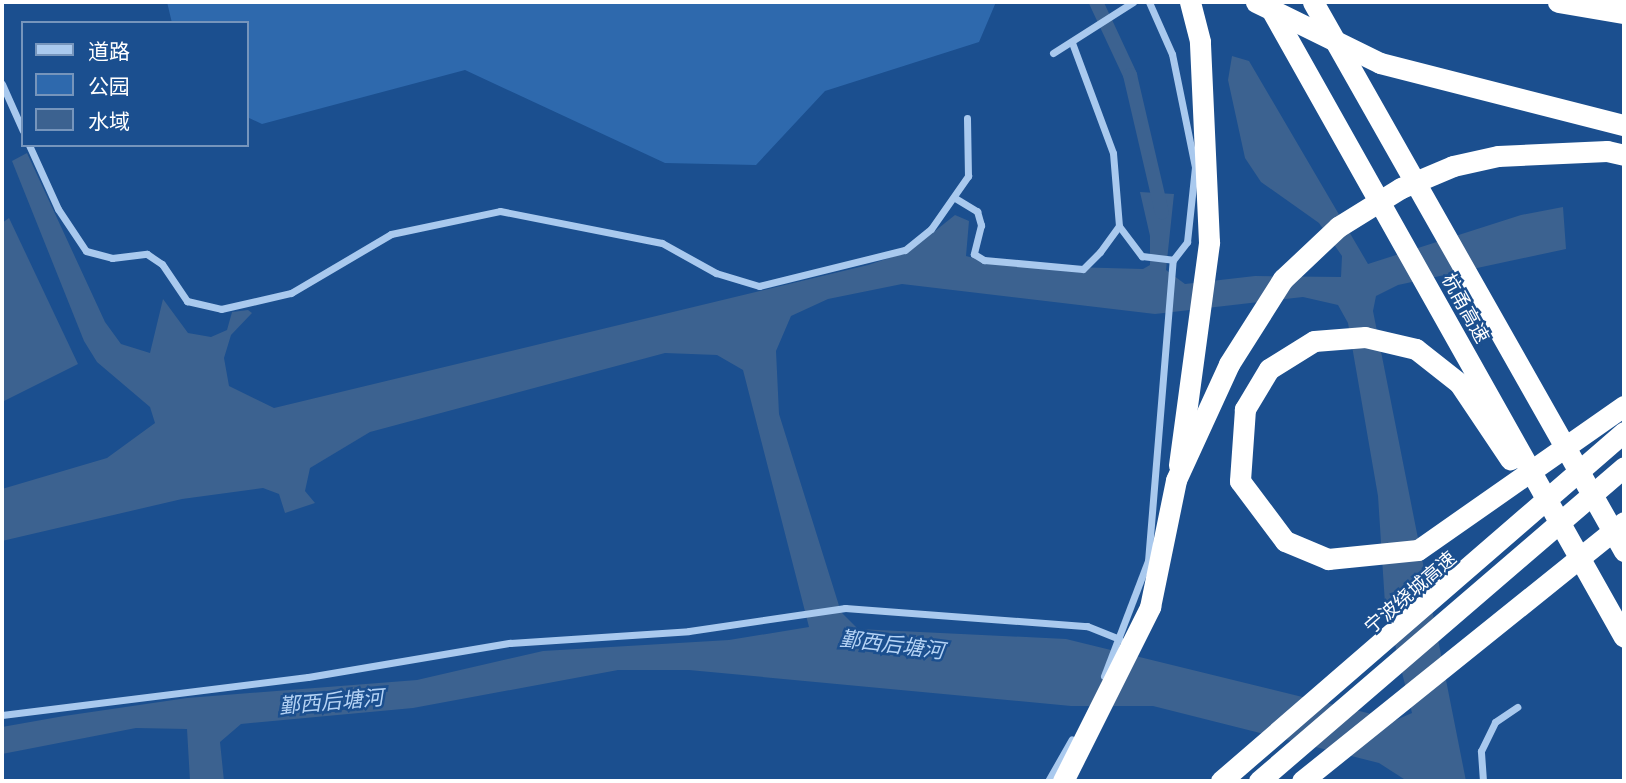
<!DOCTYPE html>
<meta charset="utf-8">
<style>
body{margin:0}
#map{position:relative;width:1626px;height:783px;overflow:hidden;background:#1b4f8f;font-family:Barlow,"Noto Sans SC",sans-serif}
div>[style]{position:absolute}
.green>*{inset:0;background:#2e69ad}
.water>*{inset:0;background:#3c6290}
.canal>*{height:14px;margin:-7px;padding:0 7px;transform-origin:7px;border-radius:7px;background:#3c6290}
.street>*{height:7px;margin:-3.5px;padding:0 3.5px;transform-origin:3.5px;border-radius:3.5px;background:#a9c9ee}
.highway>*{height:21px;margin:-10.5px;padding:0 10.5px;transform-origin:10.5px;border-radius:10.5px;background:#fff}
.highway-bridge>*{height:21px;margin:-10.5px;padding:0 10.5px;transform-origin:10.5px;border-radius:10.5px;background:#fff}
span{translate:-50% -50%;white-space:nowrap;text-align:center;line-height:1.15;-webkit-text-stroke:5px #1b4f8f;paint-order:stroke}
.street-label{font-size:19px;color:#fff}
.water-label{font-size:21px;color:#b5d3f5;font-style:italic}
.frame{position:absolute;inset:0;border:4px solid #fff;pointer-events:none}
.legend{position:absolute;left:21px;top:21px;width:228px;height:126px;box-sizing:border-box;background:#1b4f8f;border:2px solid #7695bc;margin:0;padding:9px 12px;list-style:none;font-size:21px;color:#fff}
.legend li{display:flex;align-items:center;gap:14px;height:35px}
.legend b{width:35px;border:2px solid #7695bc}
</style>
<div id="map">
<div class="green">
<i style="clip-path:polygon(167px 2px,996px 2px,979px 42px,825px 91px,756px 165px,665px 163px,465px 70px,262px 124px,247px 117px,247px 23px,172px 23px)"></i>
</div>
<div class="water">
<i style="clip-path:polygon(evenodd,1232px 56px,1249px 61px,1368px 264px,1521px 215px,1563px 207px,1566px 249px,1398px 285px,1376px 296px,1373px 311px,1466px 781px,1407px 781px,1379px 763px,1153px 706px,1071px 706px,689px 670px,618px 670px,413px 708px,241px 724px,220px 742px,224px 781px,190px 781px,187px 729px,136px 728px,2px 754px,2px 727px,64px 716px,187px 698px,417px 680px,543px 651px,729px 640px,809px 627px,743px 370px,717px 355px,665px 353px,370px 432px,310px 468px,305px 491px,315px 503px,285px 513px,279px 494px,263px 488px,182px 499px,2px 541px,2px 489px,107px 458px,155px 423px,150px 407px,97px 362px,84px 341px,12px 161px,27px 153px,105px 322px,121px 344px,150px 353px,163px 299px,188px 333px,211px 337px,227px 330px,232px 312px,248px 310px,252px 313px,231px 335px,224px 358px,229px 386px,274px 408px,868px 265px,910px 251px,955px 215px,969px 221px,966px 256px,1000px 265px,1143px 269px,1150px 265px,1150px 236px,1140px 192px,1174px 194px,1166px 270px,1185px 284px,1255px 276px,1341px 277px,1342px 256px,1319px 223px,1261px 182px,1245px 158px,1228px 80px,1232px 56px,902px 284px,1155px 314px,1303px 297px,1338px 305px,1348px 323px,1378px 496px,1385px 604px,1412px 713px,1396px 720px,1066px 639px,858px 629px,841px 612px,779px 414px,776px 351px,791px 316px,828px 299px,902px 284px)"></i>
<i style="clip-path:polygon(9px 218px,78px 364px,2px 402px,2px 223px)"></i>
</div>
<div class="canal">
<i style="left:1096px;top:2px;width:81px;rotate:65deg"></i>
<i style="left:1130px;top:75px;width:141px;rotate:76.9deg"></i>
</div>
<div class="street">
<i style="left:1053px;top:53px;width:95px;rotate:-32.5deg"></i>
<i style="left:2px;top:84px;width:51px;rotate:65.9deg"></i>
<i style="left:29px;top:145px;width:70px;rotate:65.6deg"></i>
<i style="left:58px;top:209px;width:50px;rotate:56.3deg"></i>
<i style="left:86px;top:251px;width:27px;rotate:15deg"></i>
<i style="left:112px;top:258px;width:35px;rotate:-7deg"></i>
<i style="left:147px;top:254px;width:18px;rotate:34deg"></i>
<i style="left:162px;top:264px;width:45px;rotate:56deg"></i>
<i style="left:187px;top:301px;width:35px;rotate:13deg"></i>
<i style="left:221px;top:309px;width:72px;rotate:-12.9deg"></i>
<i style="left:291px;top:293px;width:116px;rotate:-30.5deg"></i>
<i style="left:391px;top:234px;width:111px;rotate:-11.9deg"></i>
<i style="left:500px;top:211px;width:165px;rotate:11.2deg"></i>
<i style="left:662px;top:243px;width:62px;rotate:29.1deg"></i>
<i style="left:716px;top:273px;width:45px;rotate:16.8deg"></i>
<i style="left:759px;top:286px;width:150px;rotate:-13.9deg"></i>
<i style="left:905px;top:250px;width:33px;rotate:-39deg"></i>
<i style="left:931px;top:229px;width:65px;rotate:-55.1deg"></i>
<i style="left:968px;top:176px;width:58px;rotate:-91deg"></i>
<i style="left:955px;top:198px;width:26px;rotate:31deg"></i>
<i style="left:977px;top:211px;width:15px;rotate:74deg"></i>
<i style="left:981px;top:225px;width:30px;rotate:104deg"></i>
<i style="left:974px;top:254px;width:12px;rotate:31deg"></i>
<i style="left:984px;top:260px;width:99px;rotate:5.2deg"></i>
<i style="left:1083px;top:269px;width:24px;rotate:-45deg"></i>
<i style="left:1100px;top:252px;width:32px;rotate:-54deg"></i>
<i style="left:1119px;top:226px;width:73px;rotate:-94.7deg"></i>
<i style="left:1113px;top:153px;width:117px;rotate:-110.4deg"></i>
<i style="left:1119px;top:226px;width:38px;rotate:53deg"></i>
<i style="left:1142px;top:256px;width:31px;rotate:7deg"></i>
<i style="left:1104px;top:676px;width:123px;rotate:-69.1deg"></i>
<i style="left:1148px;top:561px;width:302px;rotate:-85.3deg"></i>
<i style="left:1173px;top:260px;width:23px;rotate:-52deg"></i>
<i style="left:1187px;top:242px;width:75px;rotate:-83.9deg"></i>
<i style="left:1195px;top:167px;width:115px;rotate:-101.5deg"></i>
<i style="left:1172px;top:54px;width:57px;rotate:-113.9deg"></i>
<i style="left:2px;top:715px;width:308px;rotate:-7.1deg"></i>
<i style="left:308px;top:677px;width:205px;rotate:-9.6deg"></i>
<i style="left:510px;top:643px;width:179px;rotate:-3.8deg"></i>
<i style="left:689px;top:631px;width:158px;rotate:-8.4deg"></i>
<i style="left:845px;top:608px;width:243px;rotate:4.3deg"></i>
<i style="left:1087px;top:626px;width:35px;rotate:22deg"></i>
<i style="left:1048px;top:781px;width:48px;rotate:-60.3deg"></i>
<i style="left:1483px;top:781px;width:30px;rotate:-94deg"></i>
<i style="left:1481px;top:751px;width:32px;rotate:-64deg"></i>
<i style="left:1495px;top:722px;width:27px;rotate:-34deg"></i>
</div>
<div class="highway">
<i style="left:1267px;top:2px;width:728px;rotate:60.66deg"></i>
<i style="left:1313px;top:2px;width:631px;rotate:60.47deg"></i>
<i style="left:1558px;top:2px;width:67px;rotate:9.5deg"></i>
<i style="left:1607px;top:151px;width:17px;rotate:13deg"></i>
<i style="left:1459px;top:383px;width:92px;rotate:56.1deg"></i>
<i style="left:1179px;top:465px;width:225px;rotate:-82.3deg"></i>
<i style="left:1209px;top:242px;width:201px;rotate:-92.6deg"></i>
<i style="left:1200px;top:41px;width:40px;rotate:-104.4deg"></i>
</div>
<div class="highway-bridge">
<i style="left:1256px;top:2px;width:138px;rotate:26.2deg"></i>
<i style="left:1380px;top:63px;width:252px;rotate:14.3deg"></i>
<i style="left:1459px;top:383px;width:55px;rotate:-141.7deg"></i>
<i style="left:1416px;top:349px;width:52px;rotate:-166.8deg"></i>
<i style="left:1365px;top:337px;width:51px;rotate:175.5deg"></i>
<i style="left:1314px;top:341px;width:53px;rotate:148.1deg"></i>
<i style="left:1269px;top:369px;width:47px;rotate:121deg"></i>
<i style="left:1245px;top:409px;width:72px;rotate:94deg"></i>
<i style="left:1240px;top:481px;width:75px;rotate:53.1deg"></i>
<i style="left:1285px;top:541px;width:47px;rotate:22.7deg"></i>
<i style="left:1328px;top:559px;width:90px;rotate:-5.7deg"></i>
<i style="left:1418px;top:550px;width:251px;rotate:-35deg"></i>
<i style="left:1063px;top:781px;width:195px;rotate:-63.4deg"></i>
<i style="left:1150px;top:607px;width:130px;rotate:-78.4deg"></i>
<i style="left:1176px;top:480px;width:128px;rotate:-65.4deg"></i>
<i style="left:1229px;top:364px;width:101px;rotate:-57.6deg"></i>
<i style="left:1283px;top:279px;width:76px;rotate:-43.4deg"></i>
<i style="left:1338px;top:227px;width:74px;rotate:-31.8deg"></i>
<i style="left:1401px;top:188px;width:56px;rotate:-22.9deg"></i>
<i style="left:1453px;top:166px;width:46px;rotate:-12.5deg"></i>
<i style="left:1498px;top:156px;width:109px;rotate:-2.6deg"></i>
<i style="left:1221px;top:781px;width:533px;rotate:-40.89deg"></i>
<i style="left:1259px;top:781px;width:481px;rotate:-40.7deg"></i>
<i style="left:1302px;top:781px;width:413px;rotate:-38.8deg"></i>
</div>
<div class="street-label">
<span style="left:1466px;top:308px;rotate:61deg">杭甬高速</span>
<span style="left:1410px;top:592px;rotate:-41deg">宁波绕城高速</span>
</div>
<div class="water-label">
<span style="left:892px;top:644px;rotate:7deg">鄞西后塘河</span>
<span style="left:331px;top:701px;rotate:-5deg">鄞西后塘河</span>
</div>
<div class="frame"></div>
<ul class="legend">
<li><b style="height:9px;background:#a9c9ee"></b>道路</li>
<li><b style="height:19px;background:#2e69ad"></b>公园</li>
<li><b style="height:19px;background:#3c6290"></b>水域</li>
</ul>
</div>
